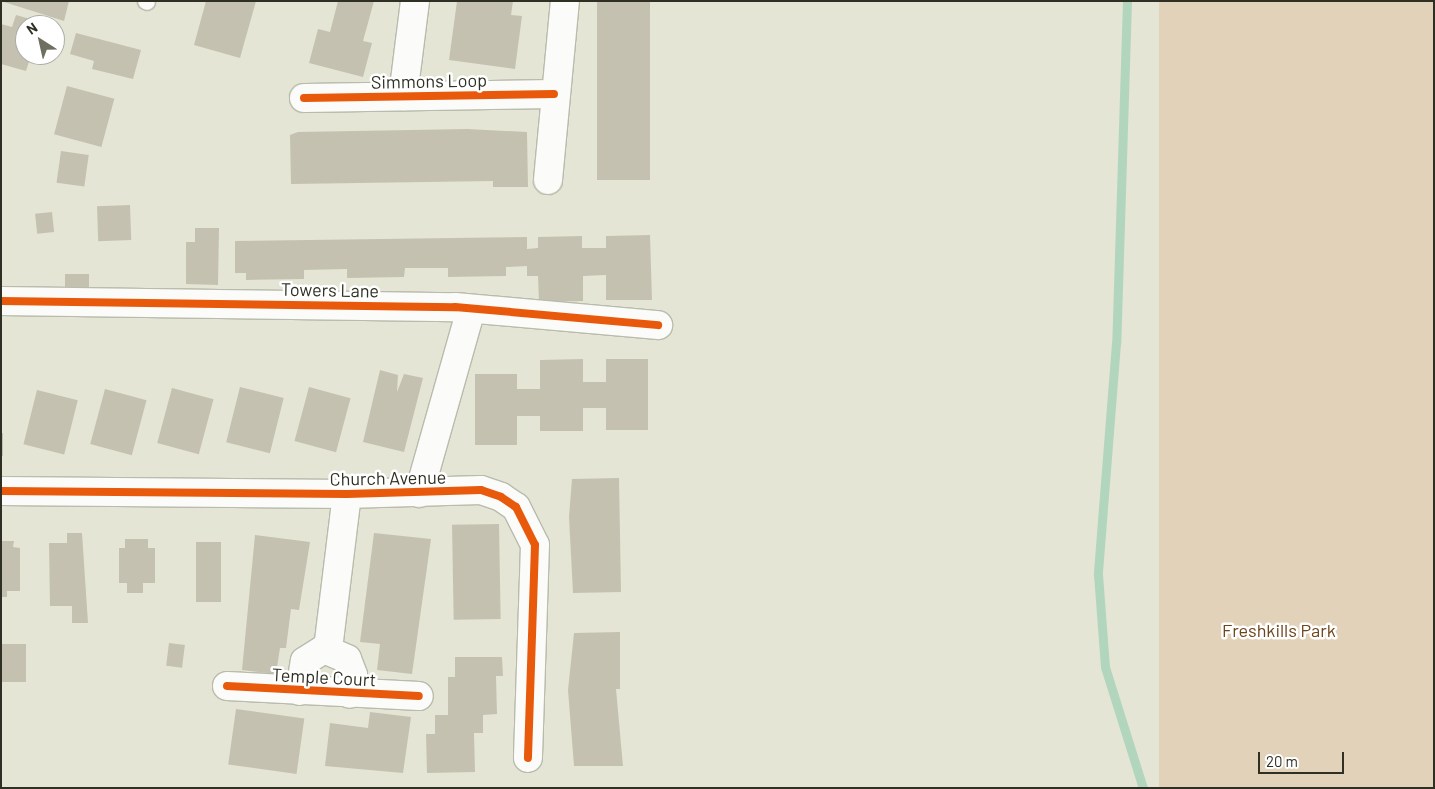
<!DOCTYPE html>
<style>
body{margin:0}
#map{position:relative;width:1435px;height:789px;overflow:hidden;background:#e4e5d4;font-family:Barlow,sans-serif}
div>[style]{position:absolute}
.green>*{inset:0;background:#e2d2ba;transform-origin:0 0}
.stream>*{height:9px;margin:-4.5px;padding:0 4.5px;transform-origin:4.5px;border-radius:4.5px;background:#b1d6bd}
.building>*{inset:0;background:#c5c1b0;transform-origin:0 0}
.roads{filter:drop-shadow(1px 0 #b9bbac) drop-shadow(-1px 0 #b9bbac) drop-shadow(0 1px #b9bbac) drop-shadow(0 -1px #b9bbac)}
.service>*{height:15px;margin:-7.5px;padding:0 7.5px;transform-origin:7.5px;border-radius:7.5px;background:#fbfbf9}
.minor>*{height:28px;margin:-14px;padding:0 14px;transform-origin:14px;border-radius:14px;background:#fbfbf9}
.cycleway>*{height:8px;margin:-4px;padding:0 4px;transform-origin:4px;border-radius:4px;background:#e8590c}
span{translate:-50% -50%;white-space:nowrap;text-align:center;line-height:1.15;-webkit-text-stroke:5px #fff;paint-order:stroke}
.street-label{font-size:18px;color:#2f3023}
.park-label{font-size:18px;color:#6d451a}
.frame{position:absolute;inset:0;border:2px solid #2f3023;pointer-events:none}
.north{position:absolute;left:15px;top:15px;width:50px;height:50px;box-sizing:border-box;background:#fff;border:1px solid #acaca7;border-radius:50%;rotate:325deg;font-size:14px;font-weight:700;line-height:20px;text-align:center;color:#2f3023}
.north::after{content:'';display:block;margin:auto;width:18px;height:22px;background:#6e6f61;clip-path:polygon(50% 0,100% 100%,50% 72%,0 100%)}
.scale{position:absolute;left:1258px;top:752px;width:86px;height:22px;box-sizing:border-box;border:2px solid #2f3023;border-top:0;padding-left:6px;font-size:15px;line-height:18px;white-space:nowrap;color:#2f3023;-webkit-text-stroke:4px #fff;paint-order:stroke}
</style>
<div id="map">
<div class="green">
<i style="left:1159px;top:1px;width:275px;height:788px"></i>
</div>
<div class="stream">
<i style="left:1127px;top:1px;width:342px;rotate:91.8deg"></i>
<i style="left:1116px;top:343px;width:232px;rotate:94.5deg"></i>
<i style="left:1098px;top:574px;width:93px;rotate:85.7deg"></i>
<i style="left:1105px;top:667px;width:127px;rotate:72.6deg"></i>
</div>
<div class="building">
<i style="clip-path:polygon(1px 1px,69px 1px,64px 21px)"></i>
<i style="clip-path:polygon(206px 1px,256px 1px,240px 58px,194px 45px)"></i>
<i style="clip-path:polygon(338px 1px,374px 1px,363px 41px,372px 43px,363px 77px,309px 63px,318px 29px,330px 32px)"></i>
<i style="clip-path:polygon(457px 1px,513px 1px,511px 15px,522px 16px,515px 69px,449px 60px)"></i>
<i style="left:597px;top:1px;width:53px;height:179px"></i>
<i style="clip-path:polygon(16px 15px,37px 21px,36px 25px,25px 25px,25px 55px,31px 55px,26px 71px,1px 64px,1px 24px,12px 27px)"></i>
<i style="clip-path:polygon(76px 33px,141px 50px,133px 79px,92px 69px,94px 61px,70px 54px)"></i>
<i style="left:67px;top:86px;width:49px;height:50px;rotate:15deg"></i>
<i style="clip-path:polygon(467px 129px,527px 132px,528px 187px,493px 187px,493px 181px,291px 184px,290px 135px,298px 132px)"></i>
<i style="left:61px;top:151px;width:28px;height:32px;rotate:8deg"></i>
<i style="left:130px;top:205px;width:35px;height:33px;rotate:88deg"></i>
<i style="left:52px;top:212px;width:20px;height:17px;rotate:84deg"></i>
<i style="clip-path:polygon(195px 228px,219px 228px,218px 285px,186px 284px,186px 242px,195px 242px)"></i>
<i style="clip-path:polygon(650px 235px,652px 300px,606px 300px,606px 275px,583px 276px,583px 301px,539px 302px,538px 276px,527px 276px,527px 266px,506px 267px,506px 276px,448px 277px,448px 268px,405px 268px,404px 277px,347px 278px,347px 269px,304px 270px,304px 279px,246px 280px,246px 273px,235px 273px,235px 241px,527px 237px,527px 249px,538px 248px,538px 237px,582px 236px,582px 248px,606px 248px,606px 236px)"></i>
<i style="left:65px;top:274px;width:24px;height:19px"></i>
<i style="clip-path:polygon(583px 359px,583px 382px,606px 382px,606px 359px,648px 359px,648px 430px,606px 430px,606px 408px,583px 408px,583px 431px,540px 431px,540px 416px,517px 416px,517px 445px,475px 445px,475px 374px,517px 374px,517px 389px,540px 389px,540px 360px)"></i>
<i style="clip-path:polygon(380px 370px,398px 375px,397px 392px,404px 374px,423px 378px,404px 452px,363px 442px)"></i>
<i style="left:240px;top:387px;width:45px;height:57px;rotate:14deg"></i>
<i style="left:309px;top:387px;width:43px;height:56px;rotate:15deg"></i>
<i style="left:172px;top:388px;width:43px;height:57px;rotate:15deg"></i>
<i style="left:105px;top:389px;width:43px;height:57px;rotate:15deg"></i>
<i style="left:37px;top:390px;width:42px;height:56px;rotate:14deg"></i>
<i style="left:1px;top:433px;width:2px;height:23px"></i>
<i style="clip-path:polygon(619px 478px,621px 592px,573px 593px,569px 517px,572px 479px)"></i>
<i style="left:499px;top:524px;width:95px;height:47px;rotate:89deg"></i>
<i style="clip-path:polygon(67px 533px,82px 533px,88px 623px,72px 623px,72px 606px,50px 606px,49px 543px,67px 543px)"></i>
<i style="clip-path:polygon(374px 533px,431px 539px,412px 674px,377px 670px,380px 644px,360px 642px)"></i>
<i style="clip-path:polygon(255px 535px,310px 542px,299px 610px,291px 609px,286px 648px,280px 648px,276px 674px,242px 670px)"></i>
<i style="clip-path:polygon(125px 539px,148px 539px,148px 548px,155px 548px,155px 583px,143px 583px,143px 593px,127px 593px,127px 583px,119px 583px,119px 548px,125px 548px)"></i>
<i style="clip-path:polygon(1px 541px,14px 541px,13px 547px,20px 548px,20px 591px,7px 591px,7px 597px,1px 597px)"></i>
<i style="left:196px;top:542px;width:25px;height:60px"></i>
<i style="clip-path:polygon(620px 632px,620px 689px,616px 689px,623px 766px,574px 766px,568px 690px,574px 633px)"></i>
<i style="left:169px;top:643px;width:16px;height:23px;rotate:7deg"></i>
<i style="left:1px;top:644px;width:25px;height:38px"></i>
<i style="clip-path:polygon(455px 657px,502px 657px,503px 676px,496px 676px,497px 714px,483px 715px,483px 733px,474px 733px,475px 772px,427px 773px,426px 734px,435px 734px,435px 715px,448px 715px,448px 677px,455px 677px)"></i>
<i style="left:236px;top:709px;width:69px;height:56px;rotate:8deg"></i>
<i style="clip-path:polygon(370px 712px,411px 717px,403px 773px,325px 766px,330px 723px,368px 728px)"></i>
</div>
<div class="roads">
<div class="service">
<i style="left:145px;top:1px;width:2px;rotate:27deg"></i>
</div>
<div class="minor">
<i style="left:403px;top:96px;width:96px;rotate:-82.8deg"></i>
<i style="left:304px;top:98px;width:250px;rotate:-0.9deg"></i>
<i style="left:548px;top:180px;width:180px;rotate:-84.6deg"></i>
<i style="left:1px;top:301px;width:454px;rotate:0.8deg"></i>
<i style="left:455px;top:307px;width:204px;rotate:5.1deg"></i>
<i style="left:1px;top:491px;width:346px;rotate:0.5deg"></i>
<i style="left:347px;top:494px;width:134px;rotate:-1.7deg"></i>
<i style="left:481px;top:490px;width:21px;rotate:19deg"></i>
<i style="left:501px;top:497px;width:18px;rotate:34deg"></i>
<i style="left:516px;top:507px;width:42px;rotate:63.4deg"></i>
<i style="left:535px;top:545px;width:213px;rotate:91.9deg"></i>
<i style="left:419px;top:493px;width:191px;rotate:-74.2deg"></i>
<i style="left:328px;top:649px;width:156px;rotate:-83deg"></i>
<i style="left:227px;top:686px;width:192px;rotate:3deg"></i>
<i style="left:300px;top:691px;width:30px;rotate:-81deg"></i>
<i style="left:305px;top:661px;width:22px;rotate:-32deg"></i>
<i style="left:324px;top:649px;width:25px;rotate:23deg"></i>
<i style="left:347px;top:659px;width:17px;rotate:69deg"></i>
<i style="left:353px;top:675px;width:19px;rotate:99deg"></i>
</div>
</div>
<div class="cycleway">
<i style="left:304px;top:98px;width:250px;rotate:-0.9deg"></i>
<i style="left:1px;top:301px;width:454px;rotate:0.8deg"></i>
<i style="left:455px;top:307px;width:204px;rotate:5.1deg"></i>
<i style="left:1px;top:491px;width:346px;rotate:0.5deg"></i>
<i style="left:347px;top:494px;width:134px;rotate:-1.7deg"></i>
<i style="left:481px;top:490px;width:21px;rotate:19deg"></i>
<i style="left:501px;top:497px;width:18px;rotate:34deg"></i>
<i style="left:516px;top:507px;width:42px;rotate:63.4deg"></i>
<i style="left:535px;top:545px;width:213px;rotate:91.9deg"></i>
<i style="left:227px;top:686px;width:192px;rotate:3deg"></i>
</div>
<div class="street-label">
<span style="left:429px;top:81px;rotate:-1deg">Simmons Loop</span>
<span style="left:330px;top:290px;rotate:1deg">Towers Lane</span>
<span style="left:388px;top:478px;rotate:-1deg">Church Avenue</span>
<span style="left:324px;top:677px;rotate:3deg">Temple Court</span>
</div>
<div class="park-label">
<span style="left:1279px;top:630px">Freshkills Park</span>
</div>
<div class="frame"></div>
<div class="north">N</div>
<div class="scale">20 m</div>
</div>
